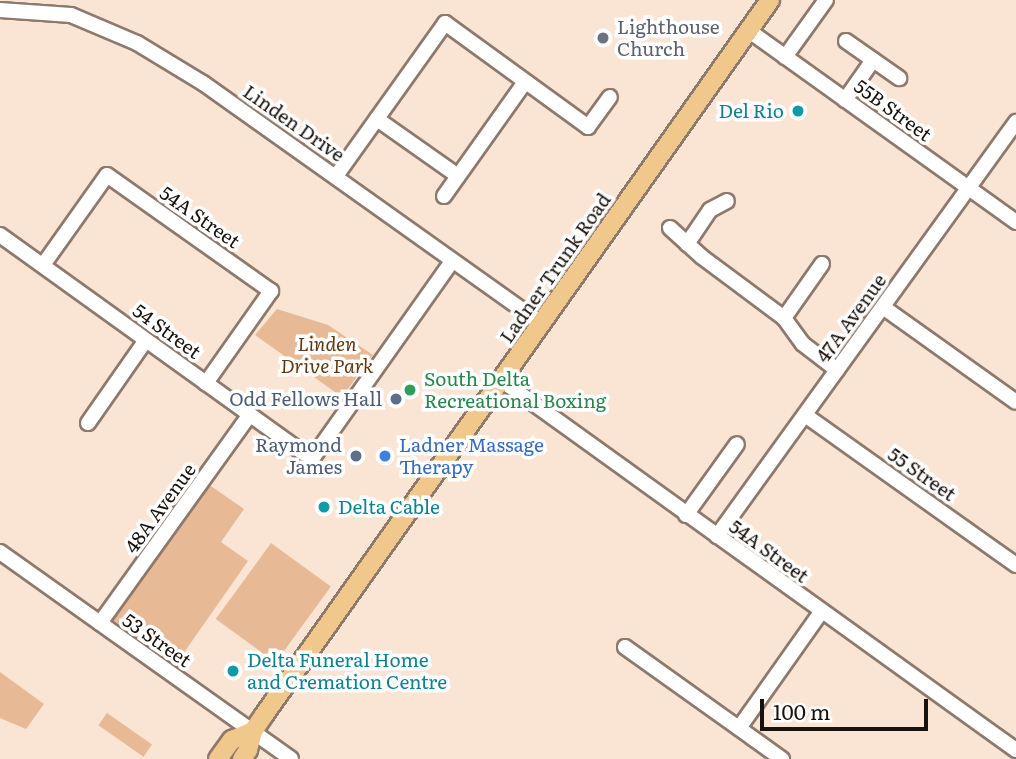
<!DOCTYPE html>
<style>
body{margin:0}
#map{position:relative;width:1016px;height:759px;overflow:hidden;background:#fae5d5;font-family:Literata,serif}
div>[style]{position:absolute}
.green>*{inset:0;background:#e7b995;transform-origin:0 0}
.roads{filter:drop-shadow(2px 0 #8d7a6c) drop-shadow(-2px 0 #8d7a6c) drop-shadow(0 2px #8d7a6c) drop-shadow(0 -2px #8d7a6c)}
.minor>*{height:14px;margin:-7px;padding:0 7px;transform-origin:7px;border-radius:7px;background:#fff}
.major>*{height:18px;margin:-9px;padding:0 9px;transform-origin:9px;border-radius:9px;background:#f1c88b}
.dots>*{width:19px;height:19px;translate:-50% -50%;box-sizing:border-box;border:4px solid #fff;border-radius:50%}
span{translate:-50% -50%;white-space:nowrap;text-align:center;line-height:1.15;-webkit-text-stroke:7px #fff;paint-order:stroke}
.worship-label{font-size:19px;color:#5b616d}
.left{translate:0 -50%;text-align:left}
.street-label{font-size:19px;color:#19120c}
.culture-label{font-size:19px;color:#0d838f}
.right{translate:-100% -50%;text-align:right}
.park-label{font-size:19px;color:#60360e;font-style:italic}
.leisure-label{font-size:19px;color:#27864d}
.service-label{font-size:19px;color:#4e5e75}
.shop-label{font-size:19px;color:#366cbe}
.scale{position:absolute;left:760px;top:699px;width:168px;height:32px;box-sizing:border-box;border:4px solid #19120c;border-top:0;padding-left:9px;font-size:21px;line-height:24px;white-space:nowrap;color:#19120c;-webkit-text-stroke:5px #fff;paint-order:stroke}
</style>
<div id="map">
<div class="green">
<i style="clip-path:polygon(277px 309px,328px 325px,373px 355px,342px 397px,255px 335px)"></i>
<i style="clip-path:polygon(208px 484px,244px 509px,221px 542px,248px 561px,176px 664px,113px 620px)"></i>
<i style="left:271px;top:543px;width:74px;height:94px;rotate:36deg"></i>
<i style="clip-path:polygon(0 672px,44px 704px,26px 729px,0 718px)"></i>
<i style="left:107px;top:713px;width:55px;height:15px;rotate:35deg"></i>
</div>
<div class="roads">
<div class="minor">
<i style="left:0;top:10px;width:71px;rotate:4deg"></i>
<i style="left:71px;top:15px;width:72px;rotate:23deg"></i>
<i style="left:137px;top:43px;width:77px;rotate:31.2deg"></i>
<i style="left:203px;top:83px;width:415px;rotate:35.4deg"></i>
<i style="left:748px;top:30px;width:330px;rotate:35.6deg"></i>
<i style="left:846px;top:41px;width:65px;rotate:34.9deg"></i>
<i style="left:785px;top:57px;width:70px;rotate:-54.3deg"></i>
<i style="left:845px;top:100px;width:49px;rotate:-55deg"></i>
<i style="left:377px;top:119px;width:99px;rotate:35.1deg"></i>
<i style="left:336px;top:176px;width:188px;rotate:-54.5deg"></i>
<i style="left:445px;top:23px;width:177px;rotate:36deg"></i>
<i style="left:588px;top:127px;width:37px;rotate:-54deg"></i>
<i style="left:444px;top:196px;width:140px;rotate:-54.6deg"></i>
<i style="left:670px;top:228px;width:43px;rotate:42.2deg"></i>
<i style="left:702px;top:257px;width:102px;rotate:36.6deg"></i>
<i style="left:784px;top:318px;width:32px;rotate:54deg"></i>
<i style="left:803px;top:344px;width:43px;rotate:37.4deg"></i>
<i style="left:0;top:235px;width:384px;rotate:35.7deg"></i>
<i style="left:312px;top:459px;width:242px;rotate:-54.7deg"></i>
<i style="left:687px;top:244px;width:41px;rotate:-55.9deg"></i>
<i style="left:710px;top:210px;width:19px;rotate:-28deg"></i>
<i style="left:43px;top:265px;width:110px;rotate:-54.6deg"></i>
<i style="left:107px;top:175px;width:201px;rotate:35.3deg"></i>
<i style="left:271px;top:291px;width:113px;rotate:125.2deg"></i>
<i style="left:883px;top:307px;width:163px;rotate:35.5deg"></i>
<i style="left:784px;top:318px;width:66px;rotate:-54.9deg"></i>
<i style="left:501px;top:380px;width:634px;rotate:35.7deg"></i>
<i style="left:805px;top:415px;width:259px;rotate:35.4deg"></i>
<i style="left:88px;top:423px;width:101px;rotate:-55.1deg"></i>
<i style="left:686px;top:515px;width:87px;rotate:-54.3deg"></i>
<i style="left:717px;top:536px;width:511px;rotate:-54.16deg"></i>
<i style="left:0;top:552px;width:357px;rotate:35.4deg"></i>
<i style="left:100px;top:623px;width:257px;rotate:-54.3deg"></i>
<i style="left:625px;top:647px;width:193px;rotate:35.5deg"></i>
<i style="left:739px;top:728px;width:142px;rotate:-54.7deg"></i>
</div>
<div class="major">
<i style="left:218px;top:759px;width:24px;rotate:-54deg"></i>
<i style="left:232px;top:740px;width:23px;rotate:-23deg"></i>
<i style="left:242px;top:759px;width:11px;rotate:-56deg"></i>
<i style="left:248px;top:750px;width:20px;rotate:-75deg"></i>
<i style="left:253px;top:731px;width:19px;rotate:-55deg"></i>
<i style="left:264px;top:715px;width:876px;rotate:-54.71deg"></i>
</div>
</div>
<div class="dots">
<i style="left:603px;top:38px;background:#6b7280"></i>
<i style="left:798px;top:111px;background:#0f9aa8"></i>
<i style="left:410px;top:390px;background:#2e9e5b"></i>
<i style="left:396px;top:399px;background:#5c6f8a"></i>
<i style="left:356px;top:456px;background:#5c6f8a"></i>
<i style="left:385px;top:456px;background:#3f7fe0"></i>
<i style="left:324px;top:507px;background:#0f9aa8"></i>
<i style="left:233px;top:671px;background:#0f9aa8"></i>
</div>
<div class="worship-label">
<span class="left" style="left:617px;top:38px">Lighthouse<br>Church</span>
</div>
<div class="street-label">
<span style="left:893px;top:110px;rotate:36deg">55B Street</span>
<span style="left:294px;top:123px;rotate:35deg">Linden Drive</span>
<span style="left:200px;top:217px;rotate:35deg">54A Street</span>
<span style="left:555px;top:268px;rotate:-55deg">Ladner Trunk Road</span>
<span style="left:851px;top:318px;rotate:-54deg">47A Avenue</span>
<span style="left:167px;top:331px;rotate:36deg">54 Street</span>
<span style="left:922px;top:474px;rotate:35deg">55 Street</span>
<span style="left:160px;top:508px;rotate:-54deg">48A Avenue</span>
<span style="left:769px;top:551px;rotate:36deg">54A Street</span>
<span style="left:157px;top:640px;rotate:35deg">53 Street</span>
</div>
<div class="culture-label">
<span class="right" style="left:784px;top:111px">Del Rio</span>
<span class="left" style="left:338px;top:507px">Delta Cable</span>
<span class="left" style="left:247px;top:671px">Delta Funeral Home<br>and Cremation Centre</span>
</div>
<div class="park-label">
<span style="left:327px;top:355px">Linden<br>Drive Park</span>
</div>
<div class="leisure-label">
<span class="left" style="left:424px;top:390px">South Delta<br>Recreational Boxing</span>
</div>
<div class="service-label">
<span class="right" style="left:382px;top:399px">Odd Fellows Hall</span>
<span class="right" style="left:342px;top:456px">Raymond<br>James</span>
</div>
<div class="shop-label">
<span class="left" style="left:399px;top:456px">Ladner Massage<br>Therapy</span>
</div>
<div class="scale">100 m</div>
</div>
